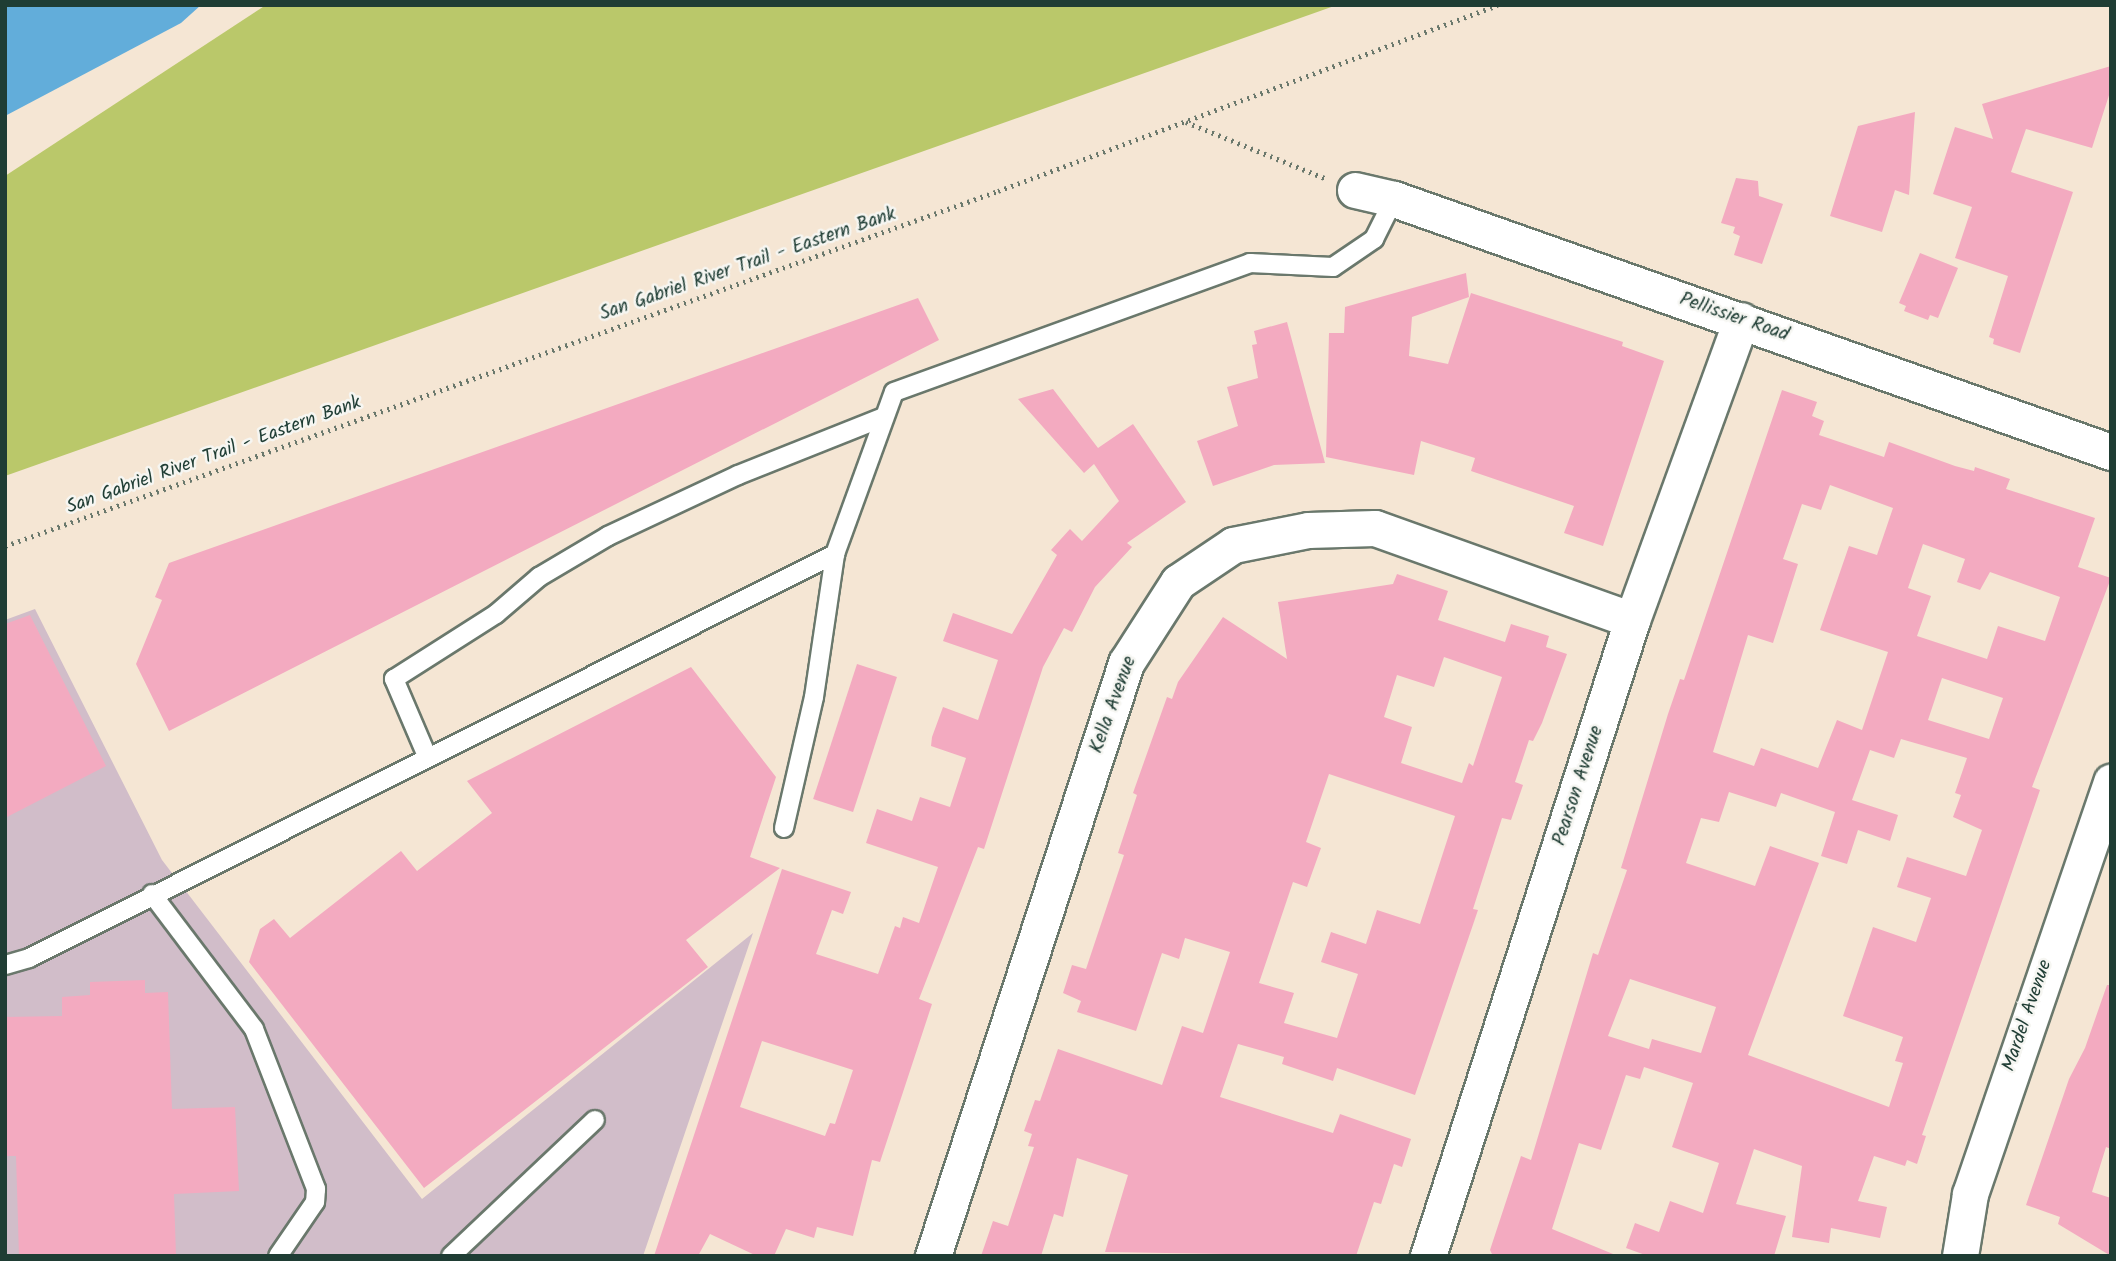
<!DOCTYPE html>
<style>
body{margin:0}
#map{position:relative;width:2116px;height:1261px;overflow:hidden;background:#f5e6d4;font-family:Kalam,sans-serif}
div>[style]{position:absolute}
.industrial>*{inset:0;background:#d1bdc9}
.green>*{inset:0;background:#bac86a}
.water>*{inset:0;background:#62adda}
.building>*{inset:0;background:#f3aac0;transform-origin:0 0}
.path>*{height:4.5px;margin-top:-2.25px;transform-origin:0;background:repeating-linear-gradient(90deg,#6a786c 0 2px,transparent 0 7px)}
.roads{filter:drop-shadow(2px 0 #6a786c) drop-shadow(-2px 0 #6a786c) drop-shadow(0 2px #6a786c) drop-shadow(0 -2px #6a786c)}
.lane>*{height:18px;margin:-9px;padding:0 9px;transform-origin:9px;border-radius:9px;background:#fff}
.street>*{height:35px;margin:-17.5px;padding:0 17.5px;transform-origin:17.5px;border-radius:17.5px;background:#fff}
span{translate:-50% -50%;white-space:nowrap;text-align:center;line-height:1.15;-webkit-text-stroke:5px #f6f6f2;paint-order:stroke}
.street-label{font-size:19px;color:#1f3d34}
.frame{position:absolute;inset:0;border:7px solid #1f3d34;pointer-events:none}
</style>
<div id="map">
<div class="industrial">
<i style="clip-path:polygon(35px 609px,162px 860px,422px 1199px,753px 933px,643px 1256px,5px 1256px,5px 620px)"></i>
</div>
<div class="green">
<i style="clip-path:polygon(266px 5px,1337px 5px,5px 476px,5px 176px)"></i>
</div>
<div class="water">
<i style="clip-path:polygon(5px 5px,201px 5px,181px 23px,5px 116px)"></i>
</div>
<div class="building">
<i style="clip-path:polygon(2111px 66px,2111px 89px,2092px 148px,2026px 129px,2011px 172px,2073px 192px,2020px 353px,1993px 344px,1994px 339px,1989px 337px,2008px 276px,1955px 258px,1972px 207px,1933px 194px,1955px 127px,1993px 139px,1982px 104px)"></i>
<i style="clip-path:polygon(1915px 112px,1909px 195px,1895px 190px,1882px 232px,1830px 216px,1858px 126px)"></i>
<i style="clip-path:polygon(1736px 178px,1758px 181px,1759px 196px,1783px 204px,1762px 264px,1734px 255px,1740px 236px,1733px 233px,1735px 227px,1721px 223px)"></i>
<i style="clip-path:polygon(1920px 253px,1958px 268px,1938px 318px,1930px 315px,1928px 320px,1904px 311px,1906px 306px,1899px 303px)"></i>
<i style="clip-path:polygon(1466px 273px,1469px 297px,1412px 317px,1409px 356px,1448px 364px,1471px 293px,1623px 342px,1622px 346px,1664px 361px,1603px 546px,1564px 533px,1574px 506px,1471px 471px,1475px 458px,1421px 441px,1414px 475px,1326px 457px,1329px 333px,1344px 333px,1345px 307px)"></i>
<i style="clip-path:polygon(918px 298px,939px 340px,169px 731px,136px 664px,162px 600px,155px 597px,169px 563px)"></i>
<i style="clip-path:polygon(1287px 322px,1325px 463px,1274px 465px,1213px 486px,1197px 441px,1238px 426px,1227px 387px,1258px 378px,1252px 345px,1257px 344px,1254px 331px)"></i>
<i style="clip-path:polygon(evenodd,1053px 389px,1098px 448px,1133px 424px,1186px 502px,1127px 543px,1132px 547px,1095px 587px,1072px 632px,1064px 628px,1043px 667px,984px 849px,978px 847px,919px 999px,932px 1004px,880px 1162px,872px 1160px,853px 1236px,817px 1227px,814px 1238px,786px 1229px,774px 1256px,757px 1256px,710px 1234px,698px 1256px,654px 1256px,782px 869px,851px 892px,843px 914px,832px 910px,816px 954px,878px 974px,895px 926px,900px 928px,903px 917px,919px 923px,938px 867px,866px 843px,877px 809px,912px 821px,920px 797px,950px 807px,966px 758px,931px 746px,932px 737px,943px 707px,978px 720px,998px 660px,943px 641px,953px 613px,1012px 634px,1057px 555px,1051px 550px,1070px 529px,1082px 541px,1119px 501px,1094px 464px,1084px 473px,1018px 399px,1053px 389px,762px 1041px,853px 1070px,835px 1124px,830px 1123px,825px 1136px,740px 1107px,762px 1041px)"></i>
<i style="clip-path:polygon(evenodd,1782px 390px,1817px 402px,1812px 416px,1824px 421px,1819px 435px,1884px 457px,1889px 442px,1955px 466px,1974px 471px,1975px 467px,2010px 479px,2006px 489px,2095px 518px,2078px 567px,2111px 578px,2032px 787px,2040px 790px,1922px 1135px,1926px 1136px,1917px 1164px,1907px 1160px,1905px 1166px,1874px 1156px,1858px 1201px,1887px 1207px,1880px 1238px,1831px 1228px,1829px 1243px,1792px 1237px,1802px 1166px,1754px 1149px,1736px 1204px,1786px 1216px,1774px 1256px,1648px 1256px,1626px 1248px,1635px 1223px,1659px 1232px,1670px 1201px,1703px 1213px,1719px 1163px,1672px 1147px,1693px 1083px,1644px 1067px,1640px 1079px,1626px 1075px,1601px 1150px,1579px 1143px,1552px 1229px,1618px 1256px,1493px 1256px,1490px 1250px,1521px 1156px,1531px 1160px,1593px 953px,1598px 955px,1627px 870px,1621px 868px,1668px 714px,1680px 679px,1684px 680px,1782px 390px,1830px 485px,1893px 508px,1877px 555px,1849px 546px,1820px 630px,1888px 652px,1862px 730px,1837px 720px,1818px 768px,1761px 748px,1754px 766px,1713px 752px,1748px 635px,1773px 643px,1798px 564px,1783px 559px,1802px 504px,1821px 510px,1830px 485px,1782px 390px,1923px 544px,1965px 559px,1957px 582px,1980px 590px,1990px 572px,2060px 597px,2045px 641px,1998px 626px,1987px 659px,1917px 636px,1931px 596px,1908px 588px,1923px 544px,1782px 390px,1942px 678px,2003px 698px,1989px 739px,1928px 720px,1942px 678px,1782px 390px,1901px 739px,1967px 758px,1955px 793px,1961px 795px,1953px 817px,1982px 830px,1966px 876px,1907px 857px,1897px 887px,1931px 898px,1916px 942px,1873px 927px,1843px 1016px,1903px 1037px,1895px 1061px,1903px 1063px,1889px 1107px,1748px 1055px,1819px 863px,1770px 846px,1755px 886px,1686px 863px,1701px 818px,1719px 822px,1729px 792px,1776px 807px,1781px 793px,1835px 812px,1821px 856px,1847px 864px,1858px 830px,1890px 841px,1898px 815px,1852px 800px,1870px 750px,1894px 758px,1901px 739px,1782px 390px,1630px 979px,1716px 1007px,1701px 1053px,1652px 1039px,1649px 1049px,1608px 1036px,1630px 979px)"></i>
<i style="clip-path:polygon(evenodd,1397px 574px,1448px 591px,1438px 620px,1505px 642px,1511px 624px,1549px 636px,1546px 647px,1567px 654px,1542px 723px,1533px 741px,1529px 740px,1515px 782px,1523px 785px,1511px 820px,1502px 818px,1473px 909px,1478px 910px,1415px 1095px,1337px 1068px,1333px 1081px,1282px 1064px,1284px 1057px,1238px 1044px,1220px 1097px,1333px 1133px,1340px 1114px,1411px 1139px,1402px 1167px,1394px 1164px,1381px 1204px,1374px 1202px,1356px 1256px,1105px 1252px,1128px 1175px,1077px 1158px,1063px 1217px,1054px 1214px,1041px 1256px,981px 1256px,993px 1221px,1008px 1226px,1034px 1147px,1028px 1146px,1032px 1134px,1024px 1131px,1035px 1100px,1040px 1101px,1058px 1049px,1162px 1085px,1182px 1026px,1203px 1033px,1230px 952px,1185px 938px,1179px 959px,1162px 953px,1136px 1031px,1077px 1012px,1081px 1001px,1063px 993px,1072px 965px,1086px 969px,1124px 855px,1118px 853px,1137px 795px,1133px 793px,1167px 697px,1172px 699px,1178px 682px,1223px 617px,1287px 659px,1278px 602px,1393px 584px,1397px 574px,1444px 657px,1502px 677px,1473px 766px,1469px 763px,1462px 783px,1401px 763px,1412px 727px,1384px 717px,1397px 675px,1434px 687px,1444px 657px,1397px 574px,1329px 774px,1455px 816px,1420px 924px,1377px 910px,1366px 944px,1331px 932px,1321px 962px,1358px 974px,1337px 1038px,1284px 1023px,1294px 993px,1259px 983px,1293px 882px,1307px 887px,1321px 848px,1306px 842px,1329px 774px)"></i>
<i style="clip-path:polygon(30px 615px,106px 766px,5px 818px,5px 624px)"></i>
<i style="left:857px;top:664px;width:42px;height:142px;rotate:18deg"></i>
<i style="clip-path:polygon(691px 667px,776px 777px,750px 857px,780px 868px,686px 940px,708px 967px,424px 1188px,249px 962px,260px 929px,274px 919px,290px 938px,401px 851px,417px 871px,492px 813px,467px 781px)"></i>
<i style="clip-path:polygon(145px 980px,145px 993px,168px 992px,172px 1109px,235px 1107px,239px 1191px,174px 1194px,176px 1256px,19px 1256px,16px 1156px,5px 1156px,5px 1017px,62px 1016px,62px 997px,90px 995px,90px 982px)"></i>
<i style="clip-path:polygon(2107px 985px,2111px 985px,2111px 1149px,2106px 1147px,2092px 1192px,2111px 1198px,2111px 1256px,2058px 1224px,2060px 1217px,2026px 1205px,2069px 1079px,2085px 1048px)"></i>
</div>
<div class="path">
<i style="left:1186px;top:122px;width:152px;rotate:22deg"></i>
<i style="left:5px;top:546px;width:1055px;rotate:-19.67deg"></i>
<i style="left:998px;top:191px;width:533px;rotate:-20.41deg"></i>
</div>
<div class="roads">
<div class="lane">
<i style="left:427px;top:756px;width:84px;rotate:-113.2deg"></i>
<i style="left:394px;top:679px;width:121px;rotate:-32.5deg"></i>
<i style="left:496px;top:614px;width:57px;rotate:-40.7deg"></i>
<i style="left:539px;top:577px;width:80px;rotate:-30.7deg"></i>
<i style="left:608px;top:536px;width:144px;rotate:-25.1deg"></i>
<i style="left:738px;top:475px;width:157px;rotate:-21.7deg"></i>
<i style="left:784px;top:828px;width:134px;rotate:-77.1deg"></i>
<i style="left:814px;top:697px;width:145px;rotate:-81.6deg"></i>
<i style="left:152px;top:894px;width:169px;rotate:52.9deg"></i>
<i style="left:254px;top:1029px;width:172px;rotate:68.8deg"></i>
<i style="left:316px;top:1189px;width:13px;rotate:94deg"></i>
<i style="left:315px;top:1202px;width:65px;rotate:124.4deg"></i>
<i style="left:5px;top:965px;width:25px;rotate:-16deg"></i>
<i style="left:29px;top:958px;width:902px;rotate:-26.62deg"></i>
<i style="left:835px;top:554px;width:172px;rotate:-70deg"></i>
<i style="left:894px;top:392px;width:379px;rotate:-19.9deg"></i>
<i style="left:1250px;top:263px;width:83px;rotate:2.8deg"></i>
<i style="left:1333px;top:267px;width:50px;rotate:-34.3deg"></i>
<i style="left:1374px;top:239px;width:45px;rotate:-63.4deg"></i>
<i style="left:451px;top:1256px;width:198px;rotate:-43.4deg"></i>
</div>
<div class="street">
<i style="left:1355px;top:190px;width:40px;rotate:13deg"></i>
<i style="left:1394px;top:199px;width:760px;rotate:19.44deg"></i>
<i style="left:933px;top:1256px;width:624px;rotate:-71.97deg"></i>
<i style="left:1126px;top:663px;width:96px;rotate:-57.3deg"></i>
<i style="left:1178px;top:582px;width:66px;rotate:-33.9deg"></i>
<i style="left:1233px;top:545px;width:76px;rotate:-11.3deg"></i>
<i style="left:1308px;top:530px;width:67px;rotate:-1.7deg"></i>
<i style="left:1375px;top:528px;width:273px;rotate:19.7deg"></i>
<i style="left:1428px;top:1256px;width:668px;rotate:-72.22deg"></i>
<i style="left:1632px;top:620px;width:319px;rotate:-70deg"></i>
<i style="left:1960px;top:1256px;width:63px;rotate:-80.8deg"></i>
<i style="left:1970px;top:1194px;width:436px;rotate:-71.1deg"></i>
</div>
</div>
<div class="street-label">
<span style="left:748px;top:265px;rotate:-19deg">San Gabriel River Trail - Eastern Bank</span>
<span style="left:1734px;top:318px;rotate:19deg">Pellissier Road</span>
<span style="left:214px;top:456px;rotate:-20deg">San Gabriel River Trail - Eastern Bank</span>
<span style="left:1114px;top:705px;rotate:-70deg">Kella Avenue</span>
<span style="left:1579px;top:786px;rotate:-72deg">Pearson Avenue</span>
<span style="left:2028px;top:1016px;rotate:-71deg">Mardel Avenue</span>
</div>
<div class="frame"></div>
</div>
